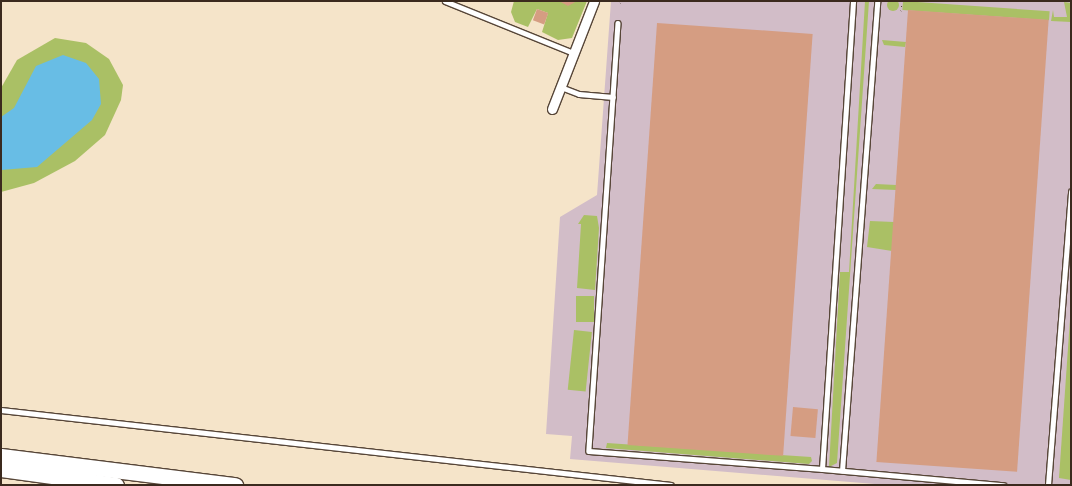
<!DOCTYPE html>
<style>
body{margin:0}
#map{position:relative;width:1072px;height:486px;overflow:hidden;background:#f5e4c9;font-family:Itim,sans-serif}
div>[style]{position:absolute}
.industrial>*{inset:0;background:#d2bdc8}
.green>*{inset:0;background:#aac065;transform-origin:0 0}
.round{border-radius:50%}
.water>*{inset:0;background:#68bde5}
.building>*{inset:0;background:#d59d82;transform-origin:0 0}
.path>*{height:1px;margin-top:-0.5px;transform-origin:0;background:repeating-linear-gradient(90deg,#574638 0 1px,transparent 0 5px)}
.roads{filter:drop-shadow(1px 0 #574638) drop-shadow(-1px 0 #574638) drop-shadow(0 1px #574638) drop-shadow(0 -1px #574638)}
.lane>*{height:4.5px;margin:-2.25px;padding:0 2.25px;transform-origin:2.25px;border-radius:2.25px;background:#fff}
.street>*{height:9px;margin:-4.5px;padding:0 4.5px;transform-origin:4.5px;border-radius:4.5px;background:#fff}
.highway>*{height:15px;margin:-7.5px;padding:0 7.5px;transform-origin:7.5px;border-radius:7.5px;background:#fff}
span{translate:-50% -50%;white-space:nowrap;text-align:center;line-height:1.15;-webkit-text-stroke:4px #fcf5e5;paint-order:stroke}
.frame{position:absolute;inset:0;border:2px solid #3b2a1e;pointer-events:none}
</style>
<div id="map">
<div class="industrial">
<i style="clip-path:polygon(611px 1px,1071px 1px,1071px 485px,887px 485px,570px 459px,572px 436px,546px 434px,560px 217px,597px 195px)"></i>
</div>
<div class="green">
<i class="round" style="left:887px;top:-1px;width:12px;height:12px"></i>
<i style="clip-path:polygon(514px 1px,587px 1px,572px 38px,558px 40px,542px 32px,548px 13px,537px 9px,528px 27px,515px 22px,511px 12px)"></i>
<i style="clip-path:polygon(865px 1px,869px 1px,837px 463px,829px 467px,840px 272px,849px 272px)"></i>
<i style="left:903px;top:1px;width:147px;height:9px;rotate:4deg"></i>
<i style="clip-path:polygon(1064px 2px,1071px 3px,1071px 22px,1051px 21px,1053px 10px,1054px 17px,1067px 17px)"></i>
<i style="clip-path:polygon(55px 38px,86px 43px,109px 59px,123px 85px,121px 100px,105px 135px,75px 161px,34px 183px,1px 192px,1px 88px,17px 60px)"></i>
<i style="clip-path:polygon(882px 40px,906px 42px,905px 47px,884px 45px)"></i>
<i style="clip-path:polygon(876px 184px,896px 185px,896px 190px,872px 189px)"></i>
<i style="clip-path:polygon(584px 215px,597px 216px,599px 228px,595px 290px,577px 288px,581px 224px,578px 224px)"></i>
<i style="clip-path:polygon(870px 221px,894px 222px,892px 251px,867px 247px)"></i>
<i style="left:576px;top:296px;width:18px;height:26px"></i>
<i style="clip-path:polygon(1070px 319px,1071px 319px,1071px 480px,1059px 478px)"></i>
<i style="left:574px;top:330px;width:18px;height:60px;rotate:6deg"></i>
<i style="clip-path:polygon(607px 443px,811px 457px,812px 461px,809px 464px,606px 448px)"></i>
</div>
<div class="water">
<i style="clip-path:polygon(63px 55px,86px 63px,99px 79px,101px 104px,92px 120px,37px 167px,1px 170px,1px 117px,14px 108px,36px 66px)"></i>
</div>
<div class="building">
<i style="clip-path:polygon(559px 1px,577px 1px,568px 6px)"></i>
<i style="left:537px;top:9px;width:12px;height:12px;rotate:20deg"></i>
<i style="left:908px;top:10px;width:141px;height:453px;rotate:4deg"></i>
<i style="left:657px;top:23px;width:156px;height:423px;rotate:4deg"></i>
<i style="left:793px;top:407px;width:25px;height:29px;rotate:5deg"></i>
</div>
<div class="path">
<i style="left:620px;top:3px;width:2px;rotate:-63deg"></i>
<i style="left:901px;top:11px;width:10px;rotate:-84deg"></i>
</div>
<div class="roads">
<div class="lane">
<i style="left:445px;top:1px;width:139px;rotate:22deg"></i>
<i style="left:618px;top:23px;width:429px;rotate:93.9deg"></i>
<i style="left:589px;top:451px;width:234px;rotate:4.4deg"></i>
<i style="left:822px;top:469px;width:469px;rotate:-86.2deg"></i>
<i style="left:561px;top:87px;width:19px;rotate:21deg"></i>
<i style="left:579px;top:94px;width:34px;rotate:5deg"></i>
<i style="left:1px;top:410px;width:674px;rotate:6.39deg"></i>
<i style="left:822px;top:469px;width:182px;rotate:5.1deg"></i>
<i style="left:842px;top:471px;width:471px;rotate:-85.7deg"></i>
<i style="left:1048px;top:485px;width:294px;rotate:-85.5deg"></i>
</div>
<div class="street">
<i style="left:552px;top:109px;width:116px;rotate:-68.7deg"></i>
</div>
<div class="highway">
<i style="left:1px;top:456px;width:236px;rotate:7.1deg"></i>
<i style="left:1px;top:469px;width:116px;rotate:7.9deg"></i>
</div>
</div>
<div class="frame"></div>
</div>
